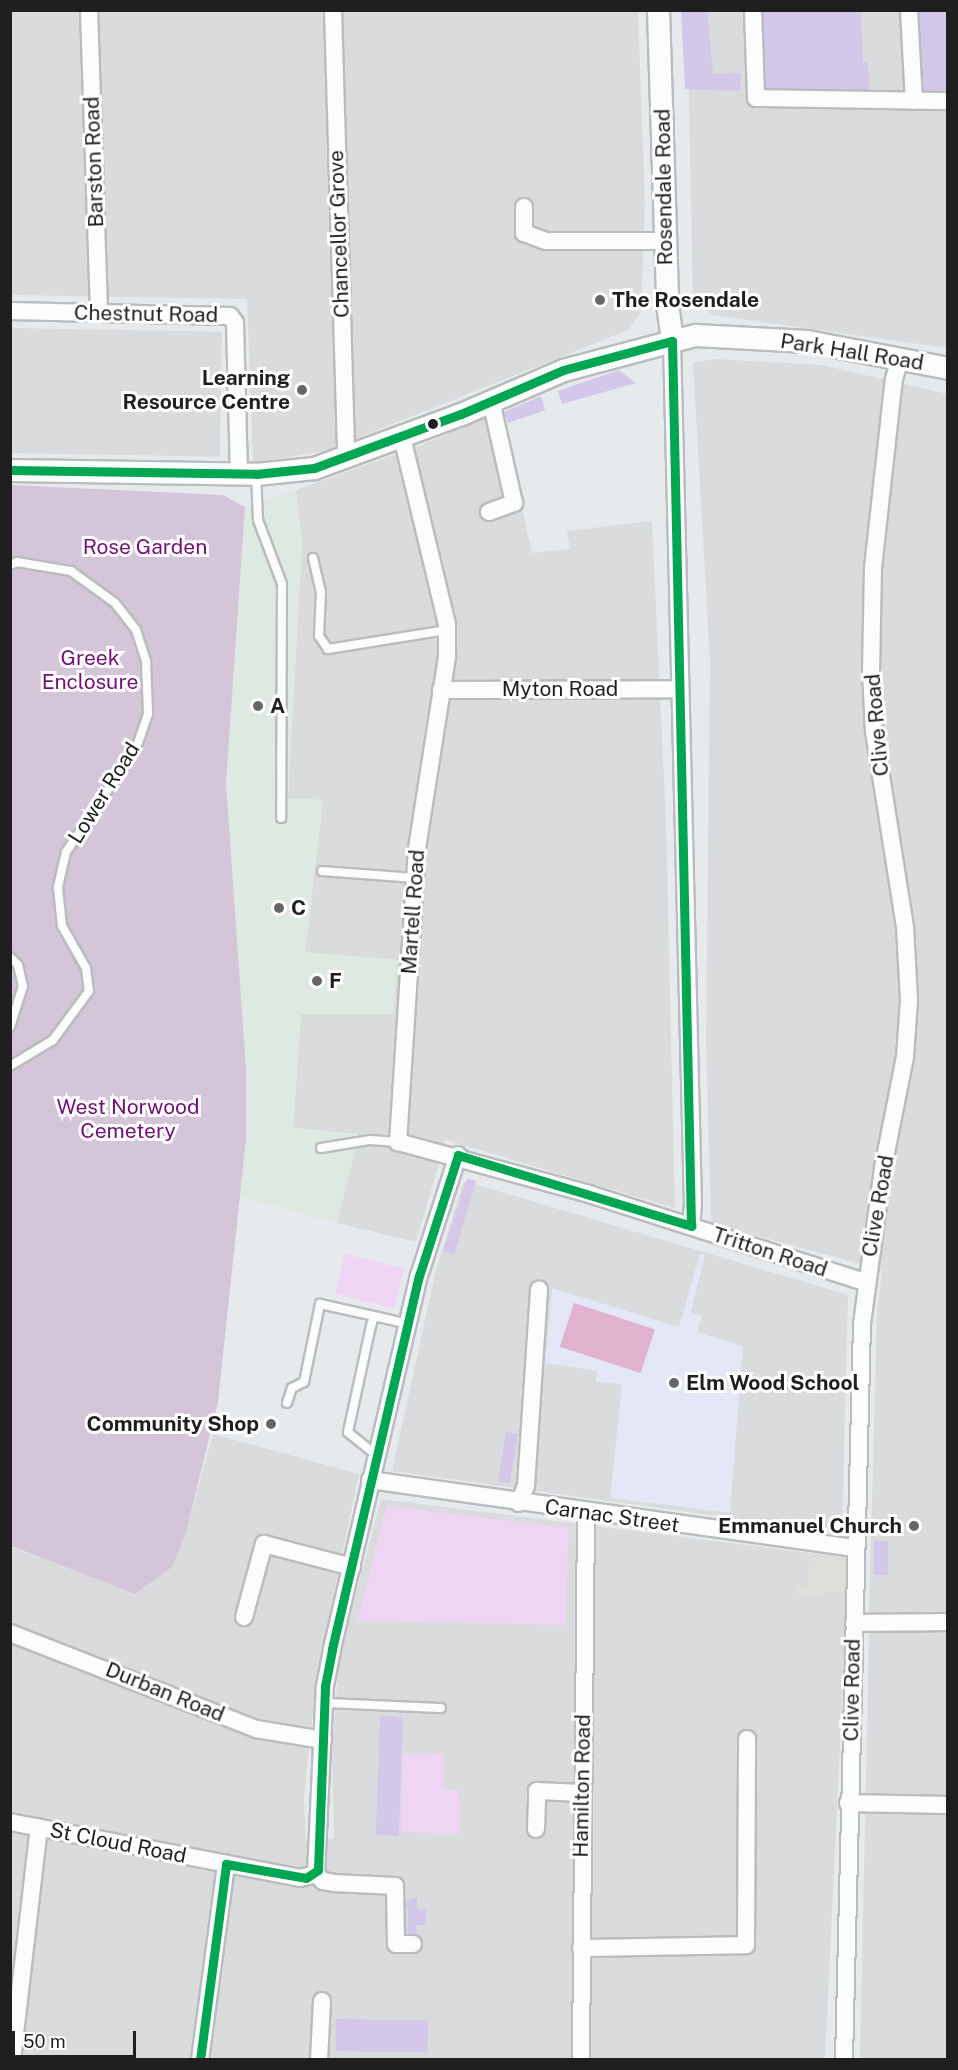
<!DOCTYPE html>
<style>
body{margin:0}
#map{position:relative;width:958px;height:2070px;overflow:hidden;background:#e7eaed;font-family:"Public Sans",sans-serif}
div>[style]{position:absolute}
.residential>*{inset:0;background:#d9dbdc;transform-origin:0 0}
.industrial>*{inset:0;background:#dee9e1}
.education>*{inset:0;background:#e3e7f6}
.grass>*{inset:0;background:#d3c8ea;transform-origin:0 0}
.cemetery>*{inset:0;background:#d5c5d8}
.park>*{inset:0;background:#eed5f3;transform-origin:0 0}
.pitch>*{inset:0;background:#e1b3ce;transform-origin:0 0}
.plaza>*{inset:0;background:#dededb}
.roads{filter:drop-shadow(2px 0 #babcbd) drop-shadow(-2px 0 #babcbd) drop-shadow(0 2px #babcbd) drop-shadow(0 -2px #babcbd)}
.service>*{height:8px;margin:-4px;padding:0 4px;transform-origin:4px;border-radius:4px;background:#fbfcfc}
.minor>*{height:16px;margin:-8px;padding:0 8px;transform-origin:8px;border-radius:8px;background:#fbfcfc}
.tertiary>*{height:21px;margin:-10.5px;padding:0 10.5px;transform-origin:10.5px;border-radius:10.5px;background:#fbfcfc}
.bus-1>*{height:9px;margin:-4.5px;padding:0 4.5px;transform-origin:4.5px;border-radius:4.5px;background:#00a651}
.dots>*{width:16px;height:16px;translate:-50% -50%;box-sizing:border-box;border:3px solid #fff;border-radius:50%}
span{translate:-50% -50%;white-space:nowrap;text-align:center;line-height:1.15;-webkit-text-stroke:6px #fff;paint-order:stroke}
.street-label{font-size:21px;color:#1f1f1f}
.poi-label{font-size:21px;color:#1f1f1f;font-weight:700}
.left{translate:0 -50%;text-align:left}
.right{translate:-100% -50%;text-align:right}
.park-label{font-size:21px;color:#730f7a}
.frame{position:absolute;inset:0;border:12px solid #1f1f1f;pointer-events:none}
.scale{position:absolute;left:12px;top:2031px;width:124px;height:27px;box-sizing:border-box;border:3px solid #1f1f1f;border-top:0;padding-left:8px;font-size:18px;line-height:21px;white-space:nowrap;color:#1f1f1f;-webkit-text-stroke:4px #fff;paint-order:stroke}
</style>
<div id="map">
<div class="residential">
<i style="clip-path:polygon(11px 11px,638px 11px,645px 203px,641px 312px,628px 330px,325px 451px,253px 463px,247px 299px,11px 295px)"></i>
<i style="clip-path:polygon(687px 11px,947px 11px,947px 348px,713px 315px,693px 301px)"></i>
<i style="left:11px;top:328px;width:211px;height:125px;rotate:1deg"></i>
<i style="clip-path:polygon(714px 359px,822px 365px,947px 394px,947px 2059px,860px 2059px,869px 1634px,874px 1623px,869px 1610px,877px 1315px,882px 1270px,711px 1223px,706px 1042px,710px 662px,693px 363px)"></i>
<i style="clip-path:polygon(500px 411px,532px 553px,570px 549px,567px 531px,652px 521px,666px 821px,675px 1208px,446px 1140px,416px 1242px,337px 1223px,358px 1134px,293px 1128px,301px 1014px,393px 1014px,397px 960px,305px 953px,323px 800px,288px 799px,302px 542px,296px 490px,422px 445px)"></i>
<i style="clip-path:polygon(464px 1181px,848px 1295px,842px 1533px,392px 1471px,436px 1270px)"></i>
<i style="clip-path:polygon(213px 1434px,359px 1474px,317px 1672px,304px 1798px,306px 1841px,334px 1839px,332px 1750px,339px 1659px,381px 1499px,849px 1558px,825px 2059px,11px 2059px,10px 1547px,135px 1593px,172px 1567px,186px 1533px)"></i>
</div>
<div class="industrial">
<i style="clip-path:polygon(296px 490px,302px 542px,288px 798px,323px 800px,305px 952px,398px 960px,393px 1014px,301px 1014px,293px 1128px,359px 1135px,337px 1223px,240px 1197px,246px 1139px,246px 1070px,226px 783px,245px 507px)"></i>
</div>
<div class="education">
<i style="clip-path:polygon(700px 1253px,705px 1255px,691px 1312px,702px 1316px,697px 1332px,743px 1346px,730px 1513px,610px 1498px,622px 1384px,596px 1382px,597px 1371px,545px 1363px,552px 1288px,679px 1327px)"></i>
</div>
<div class="grass">
<i style="clip-path:polygon(681px 11px,707px 11px,713px 74px,741px 73px,740px 91px,685px 89px)"></i>
<i style="clip-path:polygon(753px 11px,861px 11px,863px 62px,868px 63px,870px 100px,756px 98px)"></i>
<i style="left:909px;top:11px;width:38px;height:90px"></i>
<i style="clip-path:polygon(619px 370px,636px 383px,562px 404px,558px 391px)"></i>
<i style="clip-path:polygon(541px 396px,545px 410px,508px 423px,504px 412px)"></i>
<i style="clip-path:polygon(467px 1179px,476px 1181px,454px 1255px,443px 1251px)"></i>
<i style="left:506px;top:1432px;width:12px;height:50px;rotate:9deg"></i>
<i style="left:874px;top:1541px;width:14px;height:34px"></i>
<i style="left:380px;top:1716px;width:23px;height:119px;rotate:2deg"></i>
<i style="clip-path:polygon(412px 1898px,417px 1898px,417px 1909px,426px 1910px,426px 1925px,417px 1925px,416px 1936px,404px 1932px,404px 1927px,408px 1927px,408px 1908px,404px 1905px)"></i>
<i style="left:336px;top:2019px;width:92px;height:32px;rotate:1deg"></i>
</div>
<div class="cemetery">
<i style="clip-path:polygon(11px 485px,223px 495px,245px 507px,226px 783px,246px 1069px,246px 1139px,218px 1402px,186px 1533px,172px 1567px,135px 1594px,11px 1546px)"></i>
</div>
<div class="park">
<i style="left:345px;top:1254px;width:61px;height:41px;rotate:14deg"></i>
<i style="clip-path:polygon(387px 1506px,569px 1528px,565px 1625px,357px 1621px)"></i>
<i style="clip-path:polygon(402px 1753px,444px 1754px,444px 1789px,459px 1791px,460px 1834px,401px 1832px)"></i>
</div>
<div class="pitch">
<i style="left:574px;top:1303px;width:85px;height:46px;rotate:18deg"></i>
</div>
<div class="plaza">
<i style="clip-path:polygon(810px 1556px,845px 1560px,844px 1592px,825px 1592px,824px 1598px,796px 1597px,797px 1586px,807px 1587px)"></i>
</div>
<div class="roads">
<div class="service">
<i style="left:256px;top:474px;width:46px;rotate:87.5deg"></i>
<i style="left:258px;top:520px;width:68px;rotate:69.4deg"></i>
<i style="left:282px;top:584px;width:234px;rotate:90.2deg"></i>
<i style="left:313px;top:558px;width:35px;rotate:77deg"></i>
<i style="left:321px;top:592px;width:44px;rotate:92.6deg"></i>
<i style="left:319px;top:636px;width:16px;rotate:55deg"></i>
<i style="left:328px;top:649px;width:121px;rotate:-9.1deg"></i>
<i style="left:10px;top:565px;width:8px;rotate:-23deg"></i>
<i style="left:17px;top:562px;width:55px;rotate:9.5deg"></i>
<i style="left:71px;top:571px;width:54px;rotate:36deg"></i>
<i style="left:115px;top:603px;width:34px;rotate:52deg"></i>
<i style="left:136px;top:630px;width:33px;rotate:72deg"></i>
<i style="left:146px;top:661px;width:53px;rotate:87.8deg"></i>
<i style="left:148px;top:714px;width:36px;rotate:109deg"></i>
<i style="left:136px;top:748px;width:125px;rotate:123.9deg"></i>
<i style="left:66px;top:852px;width:37px;rotate:103deg"></i>
<i style="left:58px;top:888px;width:38px;rotate:84deg"></i>
<i style="left:62px;top:926px;width:48px;rotate:60.3deg"></i>
<i style="left:86px;top:968px;width:23px;rotate:83deg"></i>
<i style="left:89px;top:991px;width:61px;rotate:126.3deg"></i>
<i style="left:53px;top:1040px;width:50px;rotate:148.8deg"></i>
<i style="left:322px;top:871px;width:93px;rotate:4.3deg"></i>
<i style="left:10px;top:957px;width:11px;rotate:45deg"></i>
<i style="left:18px;top:965px;width:22px;rotate:77deg"></i>
<i style="left:23px;top:986px;width:43px;rotate:107.6deg"></i>
<i style="left:321px;top:1148px;width:50px;rotate:-9.3deg"></i>
<i style="left:370px;top:1140px;width:28px;rotate:4deg"></i>
<i style="left:287px;top:1403px;width:16px;rotate:-72deg"></i>
<i style="left:292px;top:1388px;width:13px;rotate:-27deg"></i>
<i style="left:304px;top:1382px;width:80px;rotate:-78.4deg"></i>
<i style="left:320px;top:1304px;width:55px;rotate:12.5deg"></i>
<i style="left:376px;top:1455px;width:36px;rotate:-141deg"></i>
<i style="left:348px;top:1432px;width:108px;rotate:-77.8deg"></i>
<i style="left:371px;top:1326px;width:10px;rotate:-73deg"></i>
<i style="left:374px;top:1316px;width:37px;rotate:13deg"></i>
<i style="left:326px;top:1703px;width:115px;rotate:2.5deg"></i>
</div>
<div class="minor">
<i style="left:89px;top:10px;width:303px;rotate:88.1deg"></i>
<i style="left:333px;top:10px;width:447px;rotate:88.3deg"></i>
<i style="left:753px;top:10px;width:88px;rotate:88deg"></i>
<i style="left:756px;top:98px;width:192px;rotate:0.9deg"></i>
<i style="left:909px;top:10px;width:91px;rotate:86.9deg"></i>
<i style="left:524px;top:207px;width:26px;rotate:90deg"></i>
<i style="left:524px;top:233px;width:23px;rotate:20deg"></i>
<i style="left:546px;top:241px;width:119px"></i>
<i style="left:10px;top:311px;width:220px;rotate:1.3deg"></i>
<i style="left:230px;top:316px;width:9px;rotate:54deg"></i>
<i style="left:235px;top:323px;width:150px;rotate:88.5deg"></i>
<i style="left:672px;top:341px;width:863px;rotate:88.61deg"></i>
<i style="left:693px;top:1204px;width:22px;rotate:95deg"></i>
<i style="left:402px;top:437px;width:192px;rotate:76.5deg"></i>
<i style="left:447px;top:624px;width:33px;rotate:90deg"></i>
<i style="left:447px;top:657px;width:194px;rotate:98.9deg"></i>
<i style="left:417px;top:849px;width:294px;rotate:93.7deg"></i>
<i style="left:398px;top:1142px;width:198px;rotate:15.2deg"></i>
<i style="left:589px;top:1194px;width:290px;rotate:17.7deg"></i>
<i style="left:489px;top:512px;width:27px;rotate:-20deg"></i>
<i style="left:514px;top:503px;width:105px;rotate:-102.7deg"></i>
<i style="left:441px;top:690px;width:238px;rotate:-0.2deg"></i>
<i style="left:370px;top:1480px;width:490px;rotate:8deg"></i>
<i style="left:519px;top:1503px;width:18px;rotate:-68deg"></i>
<i style="left:526px;top:1486px;width:197px;rotate:-86.2deg"></i>
<i style="left:244px;top:1617px;width:76px;rotate:-74.7deg"></i>
<i style="left:264px;top:1544px;width:91px;rotate:14.6deg"></i>
<i style="left:854px;top:1623px;width:94px;rotate:-0.6deg"></i>
<i style="left:10px;top:1633px;width:264px;rotate:21.3deg"></i>
<i style="left:256px;top:1729px;width:68px;rotate:9.3deg"></i>
<i style="left:848px;top:1803px;width:100px;rotate:1.1deg"></i>
<i style="left:10px;top:1822px;width:295px;rotate:10.9deg"></i>
<i style="left:300px;top:1878px;width:16px;rotate:-14deg"></i>
<i style="left:316px;top:1874px;width:188px;rotate:-87.3deg"></i>
<i style="left:325px;top:1686px;width:38px;rotate:-79deg"></i>
<i style="left:332px;top:1649px;width:383px;rotate:-76.9deg"></i>
<i style="left:419px;top:1276px;width:127px;rotate:-72.1deg"></i>
<i style="left:536px;top:1829px;width:38px;rotate:-88deg"></i>
<i style="left:537px;top:1791px;width:45px;rotate:2.5deg"></i>
<i style="left:316px;top:1874px;width:10px;rotate:45deg"></i>
<i style="left:323px;top:1881px;width:11px;rotate:10deg"></i>
<i style="left:334px;top:1883px;width:61px;rotate:2.8deg"></i>
<i style="left:395px;top:1886px;width:58px;rotate:89deg"></i>
<i style="left:396px;top:1944px;width:17px"></i>
<i style="left:581px;top:1948px;width:165px;rotate:-1deg"></i>
<i style="left:746px;top:1945px;width:206px;rotate:-89.7deg"></i>
<i style="left:12px;top:2060px;width:234px;rotate:-83.4deg"></i>
<i style="left:200px;top:2060px;width:198px;rotate:-82.4deg"></i>
<i style="left:319px;top:2060px;width:59px;rotate:-87.1deg"></i>
<i style="left:581px;top:2060px;width:548px;rotate:-89.48deg"></i>
<i style="left:844px;top:2060px;width:736px;rotate:-88.6deg"></i>
<i style="left:862px;top:1324px;width:157px;rotate:-82.3deg"></i>
<i style="left:883px;top:1168px;width:113px;rotate:-78.8deg"></i>
<i style="left:905px;top:1057px;width:57px;rotate:-86deg"></i>
<i style="left:909px;top:1000px;width:73px;rotate:-93.1deg"></i>
<i style="left:905px;top:927px;width:198px;rotate:-99deg"></i>
<i style="left:874px;top:731px;width:59px;rotate:-92.9deg"></i>
<i style="left:871px;top:672px;width:104px;rotate:-88.9deg"></i>
<i style="left:873px;top:568px;width:190px;rotate:-83.7deg"></i>
<i style="left:894px;top:379px;width:22px;rotate:-74deg"></i>
</div>
<div class="tertiary">
<i style="left:658px;top:10px;width:294px;rotate:88.2deg"></i>
<i style="left:667px;top:304px;width:37px;rotate:82deg"></i>
<i style="left:10px;top:470px;width:246px;rotate:0.9deg"></i>
<i style="left:256px;top:474px;width:58px;rotate:-5.9deg"></i>
<i style="left:314px;top:468px;width:157px;rotate:-20.2deg"></i>
<i style="left:461px;top:414px;width:111px;rotate:-23.3deg"></i>
<i style="left:563px;top:370px;width:137px;rotate:-14.9deg"></i>
<i style="left:695px;top:335px;width:112px;rotate:3.1deg"></i>
<i style="left:807px;top:341px;width:144px;rotate:10.8deg"></i>
</div>
</div>
<div class="bus-1">
<i style="left:672px;top:341px;width:885px;rotate:88.77deg"></i>
<i style="left:10px;top:470px;width:246px;rotate:0.9deg"></i>
<i style="left:256px;top:474px;width:58px;rotate:-5.9deg"></i>
<i style="left:314px;top:468px;width:157px;rotate:-20.2deg"></i>
<i style="left:461px;top:414px;width:111px;rotate:-23.3deg"></i>
<i style="left:563px;top:370px;width:113px;rotate:-14.9deg"></i>
<i style="left:458px;top:1155px;width:244px;rotate:16.9deg"></i>
<i style="left:226px;top:1864px;width:81px;rotate:9.9deg"></i>
<i style="left:306px;top:1878px;width:14px;rotate:-34deg"></i>
<i style="left:318px;top:1870px;width:184px;rotate:-87.8deg"></i>
<i style="left:325px;top:1686px;width:38px;rotate:-79deg"></i>
<i style="left:332px;top:1649px;width:383px;rotate:-76.9deg"></i>
<i style="left:419px;top:1276px;width:127px;rotate:-72.1deg"></i>
<i style="left:200px;top:2060px;width:198px;rotate:-82.4deg"></i>
</div>
<div class="dots">
<i style="left:600px;top:300px;background:#656667"></i>
<i style="left:302px;top:390px;background:#656667"></i>
<i style="left:433px;top:424px;background:#1f1f1f"></i>
<i style="left:258px;top:706px;background:#656667"></i>
<i style="left:279px;top:908px;background:#656667"></i>
<i style="left:317px;top:981px;background:#656667"></i>
<i style="left:674px;top:1383px;background:#656667"></i>
<i style="left:271px;top:1424px;background:#656667"></i>
<i style="left:914px;top:1526px;background:#656667"></i>
</div>
<div class="street-label">
<span style="left:94px;top:162px;rotate:-92deg">Barston Road</span>
<span style="left:664px;top:187px;rotate:-91deg">Rosendale Road</span>
<span style="left:339px;top:234px;rotate:-92deg">Chancellor Grove</span>
<span style="left:146px;top:314px;rotate:1deg">Chestnut Road</span>
<span style="left:852px;top:352px;rotate:9deg">Park Hall Road</span>
<span style="left:560px;top:689px">Myton Road</span>
<span style="left:877px;top:725px;rotate:-95deg">Clive Road</span>
<span style="left:104px;top:793px;rotate:-58deg">Lower Road</span>
<span style="left:413px;top:912px;rotate:-86deg">Martell Road</span>
<span style="left:878px;top:1206px;rotate:-80deg">Clive Road</span>
<span style="left:770px;top:1252px;rotate:18deg">Tritton Road</span>
<span style="left:612px;top:1516px;rotate:8deg">Carnac Street</span>
<span style="left:852px;top:1690px;rotate:-89deg">Clive Road</span>
<span style="left:165px;top:1692px;rotate:22deg">Durban Road</span>
<span style="left:582px;top:1786px;rotate:-89deg">Hamilton Road</span>
<span style="left:118px;top:1843px;rotate:11deg">St Cloud Road</span>
</div>
<div class="poi-label">
<span class="left" style="left:612px;top:300px">The Rosendale</span>
<span class="right" style="left:290px;top:390px">Learning<br>Resource Centre</span>
<span class="left" style="left:270px;top:706px">A</span>
<span class="left" style="left:291px;top:908px">C</span>
<span class="left" style="left:329px;top:981px">F</span>
<span class="left" style="left:686px;top:1383px">Elm Wood School</span>
<span class="right" style="left:259px;top:1424px">Community Shop</span>
<span class="right" style="left:902px;top:1526px">Emmanuel Church</span>
</div>
<div class="park-label">
<span style="left:145px;top:547px">Rose Garden</span>
<span style="left:90px;top:670px">Greek<br>Enclosure</span>
<span style="left:128px;top:1119px">West Norwood<br>Cemetery</span>
</div>
<div class="frame"></div>
<div class="scale">50 m</div>
</div>
